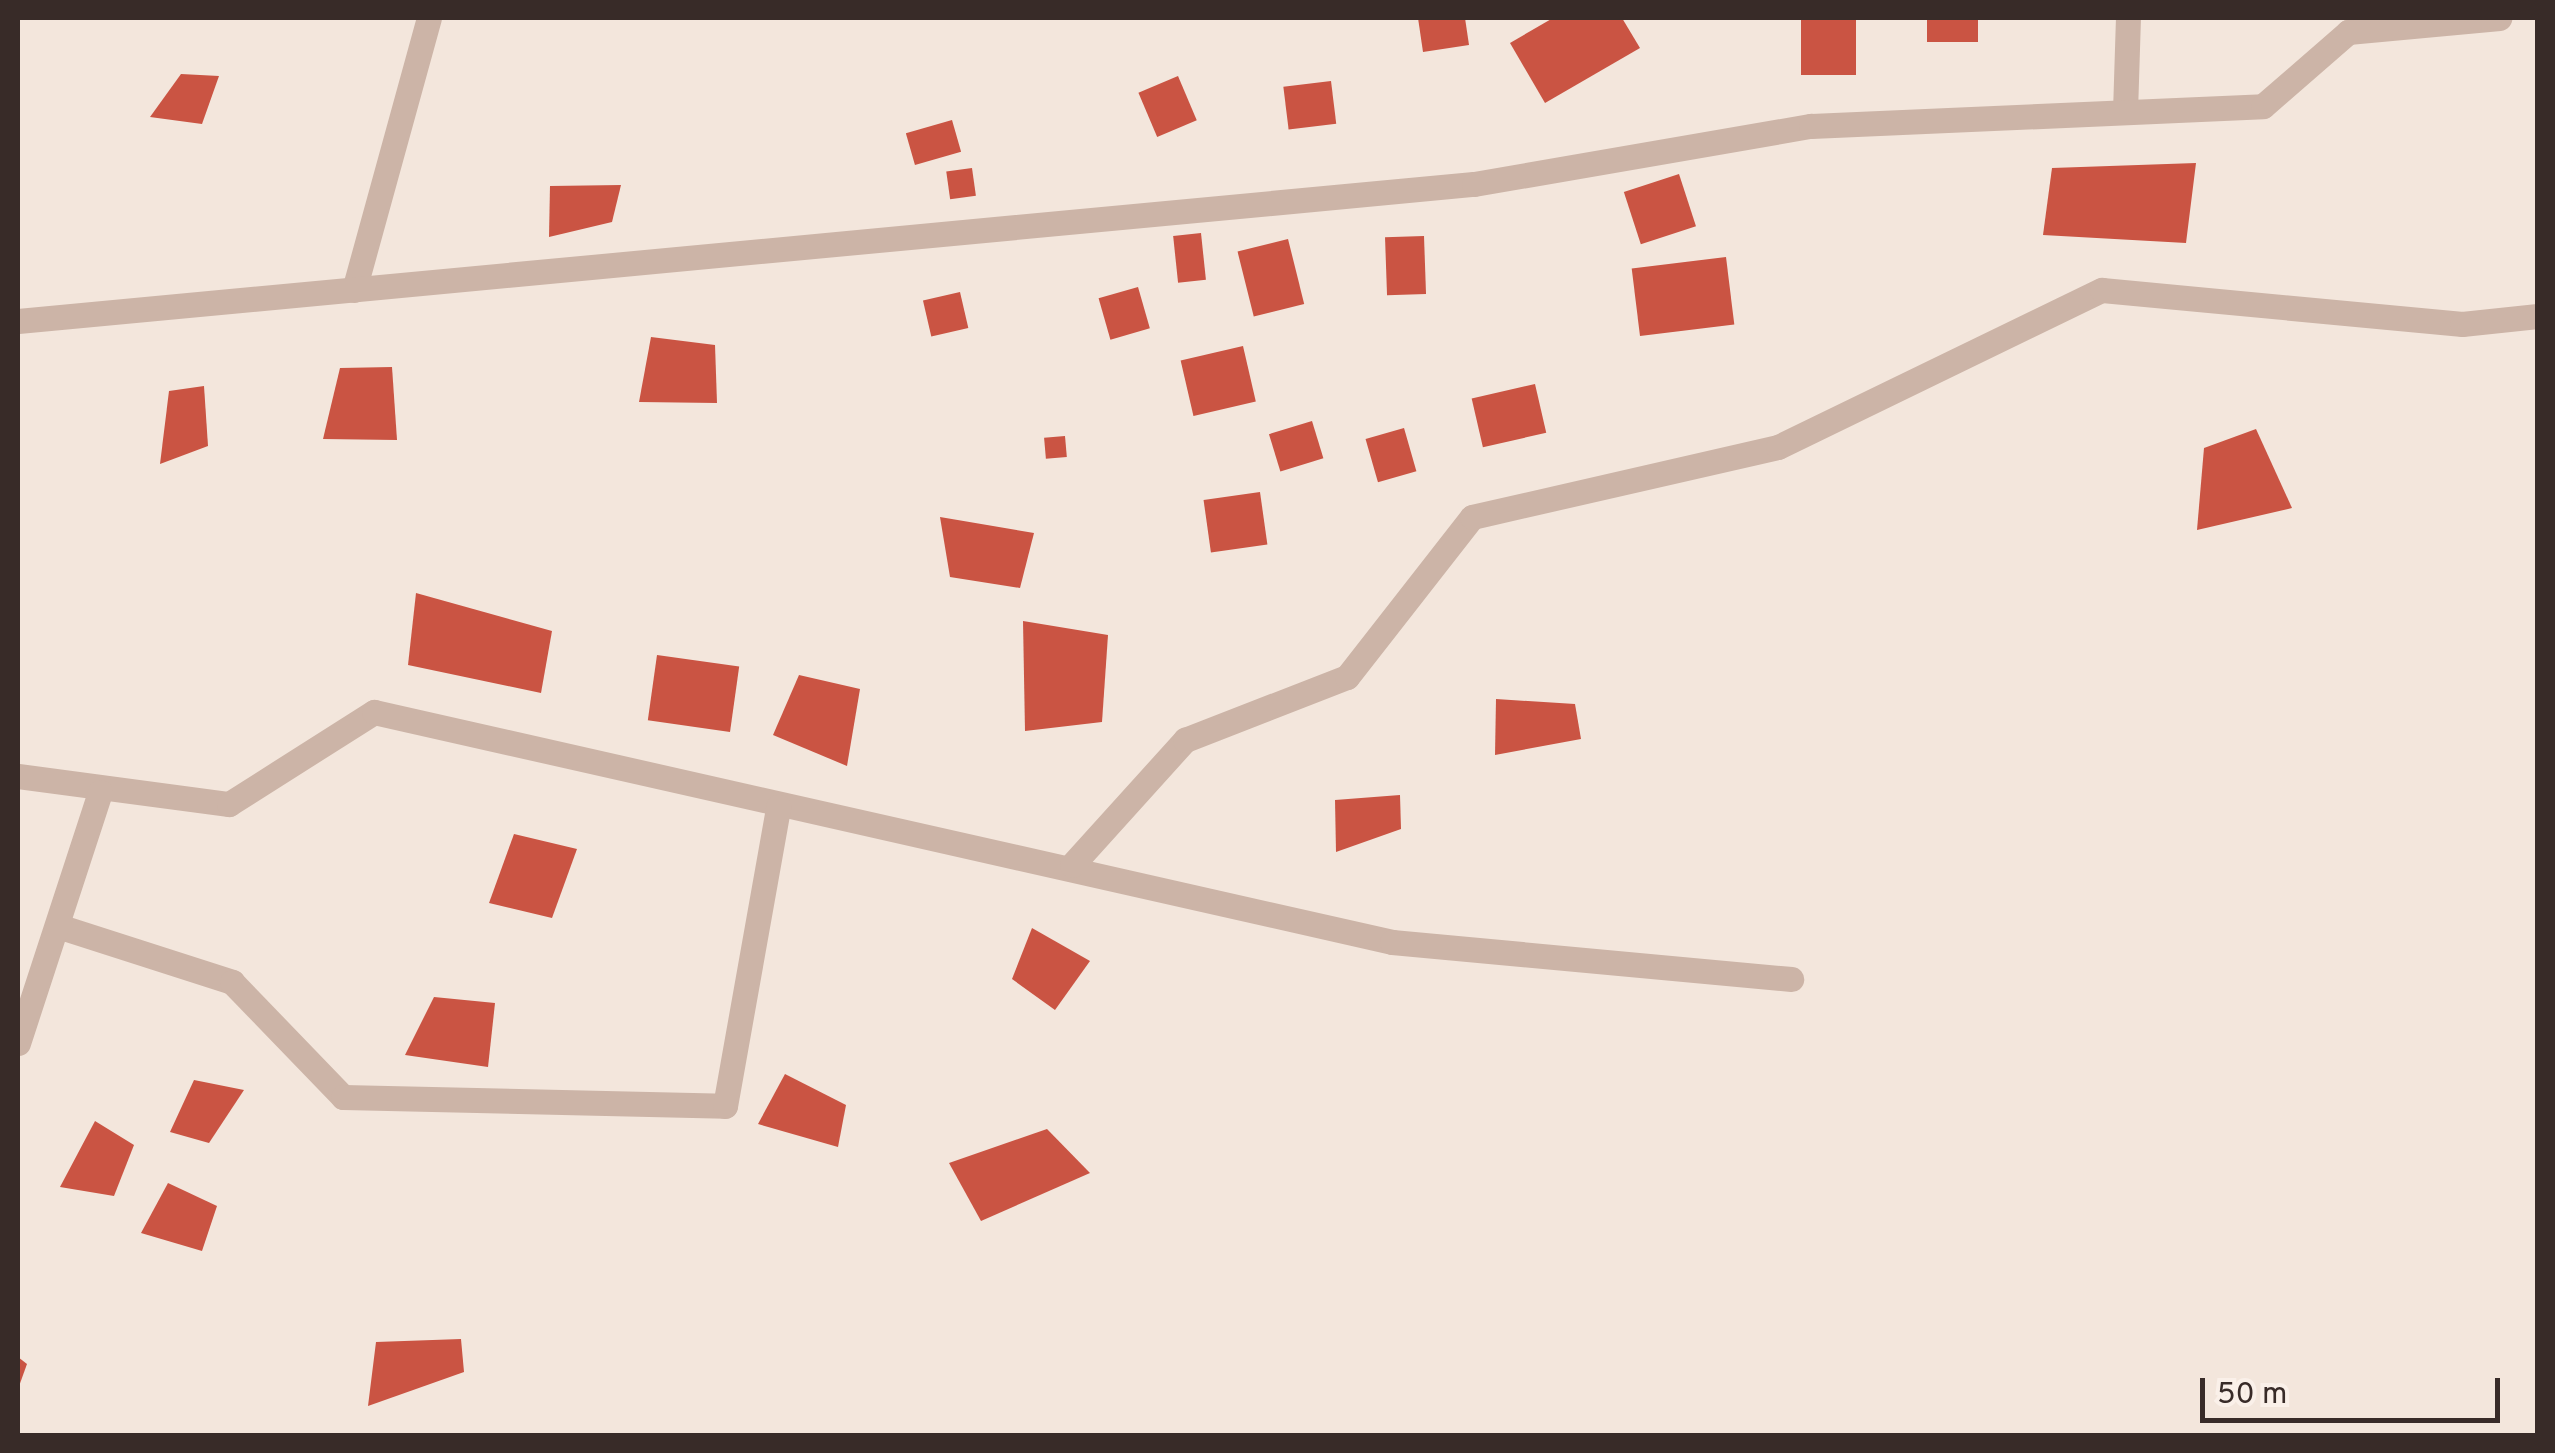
<!DOCTYPE html>
<style>
body{margin:0}
#map{position:relative;width:2555px;height:1453px;overflow:hidden;background:#f3e6dc;font-family:Overpass,sans-serif}
div>[style]{position:absolute}
.building>*{inset:0;background:#ca5443;transform-origin:0 0}
.minor>*{height:25px;margin:-12.5px;padding:0 12.5px;transform-origin:12.5px;border-radius:12.5px;background:#ccb4a7}
span{translate:-50% -50%;white-space:nowrap;text-align:center;line-height:1.15;-webkit-text-stroke:8px #faf0e9;paint-order:stroke}
.frame{position:absolute;inset:0;border:20px solid #382b28;pointer-events:none}
.scale{position:absolute;left:2200px;top:1378px;width:300px;height:45px;box-sizing:border-box;border:5px solid #382b28;border-top:0;padding-left:12px;font-size:30px;line-height:35px;white-space:nowrap;color:#382b28;-webkit-text-stroke:8px #faf0e9;paint-order:stroke}
</style>
<div id="map">
<div class="building">
<i style="clip-path:polygon(1418px 18px,1465px 18px,1469px 45px,1423px 52px)"></i>
<i style="clip-path:polygon(1553px 18px,1622px 18px,1640px 48px,1545px 103px,1510px 43px)"></i>
<i style="left:1801px;top:18px;width:55px;height:57px"></i>
<i style="left:1927px;top:18px;width:51px;height:24px"></i>
<i style="clip-path:polygon(181px 74px,219px 76px,202px 124px,150px 117px)"></i>
<i style="left:1178px;top:76px;width:48px;height:43px;rotate:67deg"></i>
<i style="left:1331px;top:81px;width:43px;height:48px;rotate:83deg"></i>
<i style="left:952px;top:120px;width:33px;height:48px;rotate:74deg"></i>
<i style="clip-path:polygon(2196px 163px,2186px 243px,2043px 235px,2052px 168px)"></i>
<i style="left:972px;top:168px;width:28px;height:26px;rotate:82deg"></i>
<i style="left:1679px;top:174px;width:55px;height:58px;rotate:72deg"></i>
<i style="clip-path:polygon(621px 185px,612px 222px,549px 237px,550px 186px)"></i>
<i style="left:1201px;top:233px;width:47px;height:28px;rotate:84deg"></i>
<i style="left:1424px;top:236px;width:58px;height:39px;rotate:88deg"></i>
<i style="left:1288px;top:239px;width:67px;height:52px;rotate:76deg"></i>
<i style="left:1726px;top:257px;width:68px;height:95px;rotate:83deg"></i>
<i style="left:1138px;top:287px;width:43px;height:41px;rotate:74deg"></i>
<i style="left:960px;top:292px;width:37px;height:38px;rotate:77deg"></i>
<i style="clip-path:polygon(651px 337px,715px 345px,717px 403px,639px 402px)"></i>
<i style="left:1243px;top:346px;width:57px;height:64px;rotate:77deg"></i>
<i style="clip-path:polygon(392px 367px,397px 440px,323px 439px,340px 368px)"></i>
<i style="left:1535px;top:384px;width:50px;height:65px;rotate:77deg"></i>
<i style="clip-path:polygon(204px 386px,208px 446px,160px 464px,169px 391px)"></i>
<i style="left:1312px;top:421px;width:39px;height:45px;rotate:73deg"></i>
<i style="left:1404px;top:428px;width:45px;height:40px;rotate:74deg"></i>
<i style="clip-path:polygon(2256px 429px,2292px 508px,2197px 530px,2204px 448px)"></i>
<i style="left:1065px;top:436px;width:21px;height:21px;rotate:85deg"></i>
<i style="left:1260px;top:492px;width:53px;height:57px;rotate:82deg"></i>
<i style="clip-path:polygon(940px 517px,1034px 533px,1020px 588px,950px 577px)"></i>
<i style="clip-path:polygon(416px 593px,552px 631px,541px 693px,408px 665px)"></i>
<i style="clip-path:polygon(1023px 621px,1108px 635px,1102px 722px,1025px 731px)"></i>
<i style="left:657px;top:655px;width:83px;height:66px;rotate:8deg"></i>
<i style="clip-path:polygon(799px 675px,860px 689px,847px 766px,773px 735px)"></i>
<i style="clip-path:polygon(1496px 699px,1575px 704px,1581px 739px,1495px 755px)"></i>
<i style="clip-path:polygon(1400px 795px,1401px 829px,1336px 852px,1335px 800px)"></i>
<i style="clip-path:polygon(514px 834px,577px 849px,552px 918px,489px 903px)"></i>
<i style="clip-path:polygon(1032px 928px,1090px 961px,1055px 1010px,1012px 979px)"></i>
<i style="clip-path:polygon(434px 997px,495px 1003px,488px 1067px,405px 1055px)"></i>
<i style="clip-path:polygon(785px 1074px,846px 1105px,838px 1147px,758px 1124px)"></i>
<i style="clip-path:polygon(194px 1080px,244px 1090px,209px 1143px,170px 1132px)"></i>
<i style="clip-path:polygon(95px 1121px,134px 1145px,114px 1196px,60px 1187px)"></i>
<i style="clip-path:polygon(1047px 1129px,1090px 1173px,981px 1221px,949px 1163px)"></i>
<i style="clip-path:polygon(168px 1183px,217px 1206px,202px 1251px,141px 1233px)"></i>
<i style="clip-path:polygon(461px 1339px,464px 1372px,368px 1406px,376px 1342px)"></i>
<i style="clip-path:polygon(18px 1357px,27px 1364px,18px 1389px)"></i>
</div>
<div class="minor">
<i style="left:2125px;top:112px;width:94px;rotate:-88.2deg"></i>
<i style="left:354px;top:290px;width:282px;rotate:-74.6deg"></i>
<i style="left:18px;top:321px;width:1462px;rotate:-5.38deg"></i>
<i style="left:1474px;top:184px;width:342px;rotate:-9.8deg"></i>
<i style="left:1811px;top:126px;width:452px;rotate:-2.5deg"></i>
<i style="left:2263px;top:106px;width:113px;rotate:-41deg"></i>
<i style="left:2348px;top:32px;width:152px;rotate:-5.3deg"></i>
<i style="left:18px;top:776px;width:213px;rotate:7.6deg"></i>
<i style="left:229px;top:804px;width:172px;rotate:-32.4deg"></i>
<i style="left:374px;top:712px;width:1044px;rotate:12.73deg"></i>
<i style="left:1392px;top:942px;width:401px;rotate:5.3deg"></i>
<i style="left:1072px;top:865px;width:169px;rotate:-47.9deg"></i>
<i style="left:1185px;top:740px;width:174px;rotate:-21.3deg"></i>
<i style="left:1347px;top:677px;width:203px;rotate:-52deg"></i>
<i style="left:1472px;top:517px;width:314px;rotate:-12.9deg"></i>
<i style="left:1778px;top:447px;width:360px;rotate:-25.9deg"></i>
<i style="left:2102px;top:290px;width:362px;rotate:5.4deg"></i>
<i style="left:2462px;top:324px;width:76px;rotate:-6deg"></i>
<i style="left:61px;top:927px;width:180px;rotate:17.8deg"></i>
<i style="left:232px;top:982px;width:160px;rotate:46deg"></i>
<i style="left:343px;top:1097px;width:382px;rotate:1.3deg"></i>
<i style="left:725px;top:1106px;width:304px;rotate:-79.9deg"></i>
<i style="left:18px;top:1043px;width:264px;rotate:-71.9deg"></i>
</div>
<div class="frame"></div>
<div class="scale">50 m</div>
</div>
